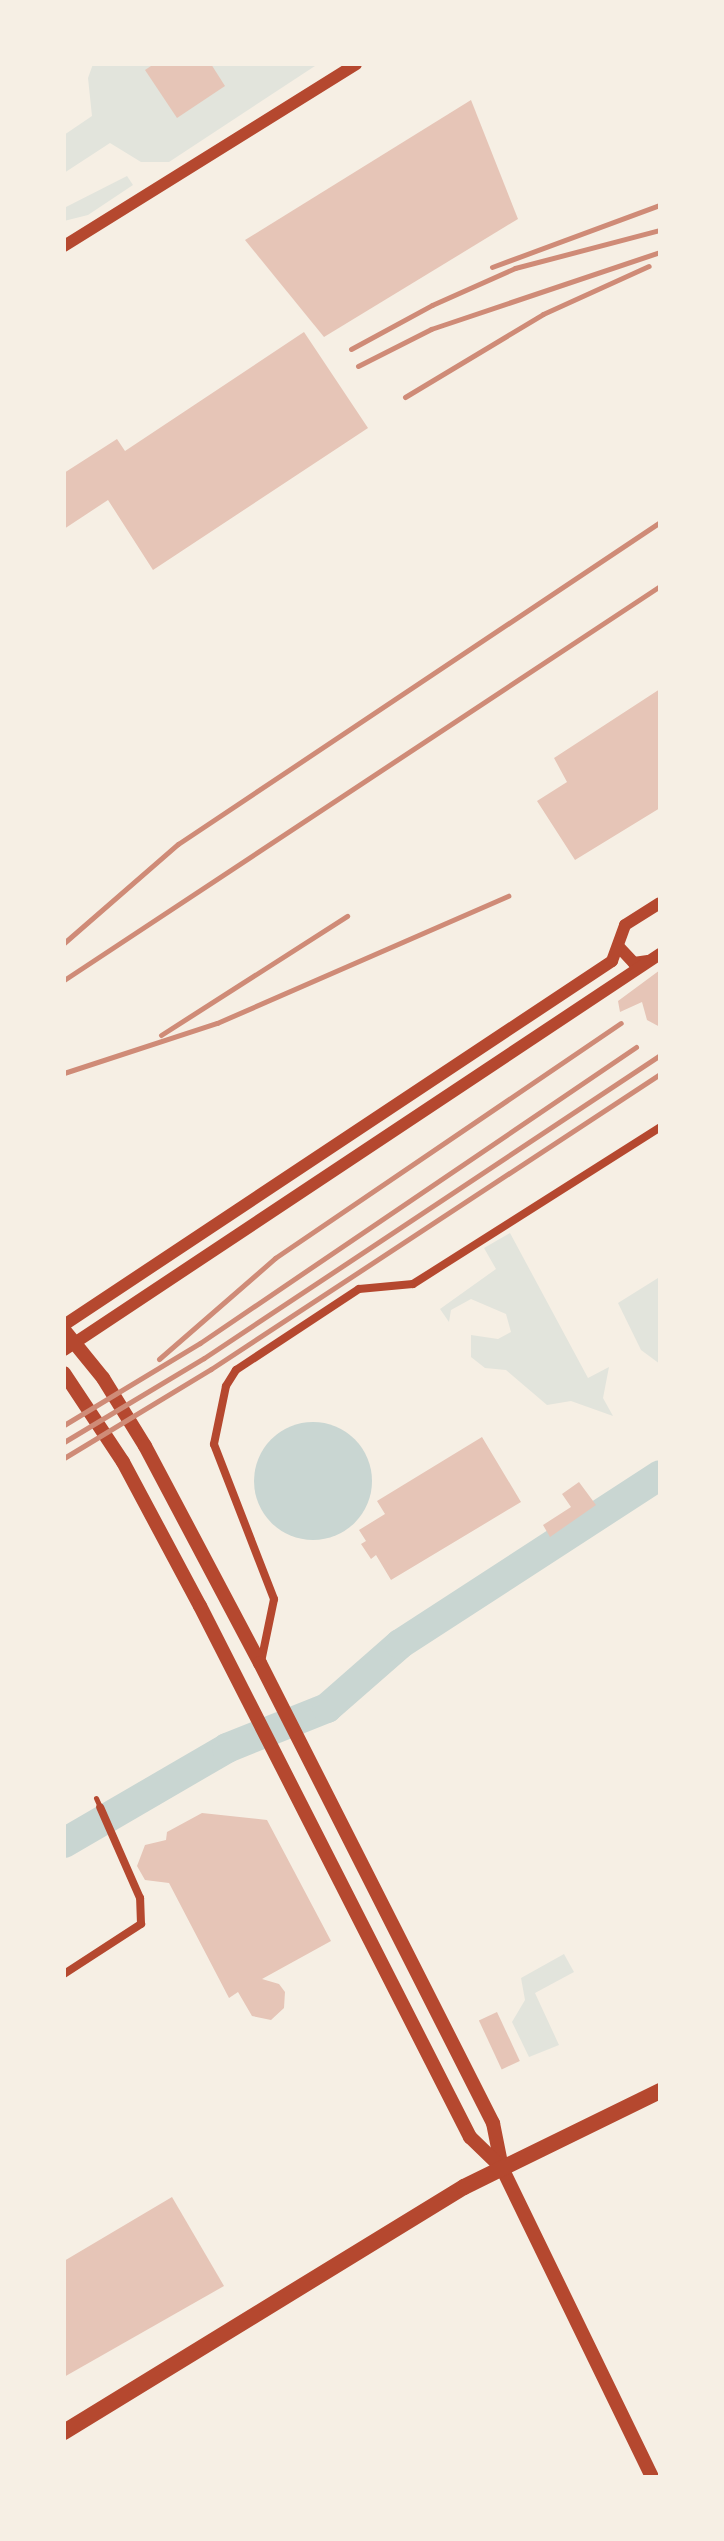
<!DOCTYPE html>
<style>
body{margin:0}
#map{position:relative;width:724px;height:2541px;overflow:hidden;background:#f6efe4;font-family:"Fira Sans Condensed",sans-serif}
div>[style]{position:absolute}
.green>*{inset:0;background:#e2e4dc}
.water>*{inset:0;background:#c9d6d2}
.round{border-radius:50%}
.river>*{height:30px;margin:-15px;padding:0 15px;transform-origin:15px;border-radius:15px;background:#c9d6d2}
.building>*{inset:0;background:#e6c5b7;transform-origin:0 0}
.service>*{height:5px;margin:-2.5px;padding:0 2.5px;transform-origin:2.5px;border-radius:2.5px;background:#b5482f}
.minor>*{height:8px;margin:-4px;padding:0 4px;transform-origin:4px;border-radius:4px;background:#b5482f}
.tertiary>*{height:12px;margin:-6px;padding:0 6px;transform-origin:6px;border-radius:6px;background:#b5482f}
.secondary>*{height:14px;margin:-7px;padding:0 7px;transform-origin:7px;border-radius:7px;background:#b5482f}
.primary>*{height:16px;margin:-8px;padding:0 8px;transform-origin:8px;border-radius:8px;background:#b5482f}
.rail>*{height:5px;margin:-2.5px;padding:0 2.5px;transform-origin:2.5px;border-radius:2.5px;background:#cf8b77}
span{translate:-50% -50%;white-space:nowrap;text-align:center;line-height:1.15;-webkit-text-stroke:8px #f6efe4;paint-order:stroke}
.frame{position:absolute;inset:0;border:66px solid #f6efe4;pointer-events:none}
</style>
<div id="map">
<div class="green">
<i style="clip-path:polygon(93px 64px,318px 64px,169px 162px,141px 162px,110px 143px,64px 173px,64px 135px,92px 116px,88px 78px)"></i>
<i style="clip-path:polygon(127px 176px,133px 185px,88px 215px,64px 221px,64px 208px)"></i>
<i style="clip-path:polygon(510px 1233px,588px 1378px,609px 1367px,603px 1398px,613px 1416px,571px 1401px,547px 1405px,506px 1370px,485px 1368px,471px 1357px,471px 1335px,498px 1339px,511px 1332px,506px 1314px,471px 1299px,451px 1310px,449px 1322px,440px 1309px,496px 1269px,484px 1248px)"></i>
<i style="clip-path:polygon(658px 1278px,660px 1282px,660px 1364px,641px 1350px,618px 1303px)"></i>
<i style="clip-path:polygon(564px 1954px,574px 1972px,535px 1993px,559px 2045px,529px 2057px,512px 2022px,525px 2000px,521px 1978px)"></i>
</div>
<div class="water">
<i class="round" style="left:254px;top:1422px;width:118px;height:118px"></i>
</div>
<div class="river">
<i style="left:64px;top:1843px;width:189px;rotate:-30.2deg"></i>
<i style="left:227px;top:1748px;width:108px;rotate:-21.8deg"></i>
<i style="left:327px;top:1708px;width:97px;rotate:-41.2deg"></i>
<i style="left:400px;top:1644px;width:310px;rotate:-33deg"></i>
</div>
<div class="building">
<i style="clip-path:polygon(154px 64px,211px 64px,225px 86px,177px 118px,145px 70px)"></i>
<i style="clip-path:polygon(471px 100px,518px 219px,324px 337px,245px 240px)"></i>
<i style="clip-path:polygon(304px 332px,368px 428px,153px 570px,108px 500px,64px 529px,64px 473px,117px 439px,125px 451px)"></i>
<i style="clip-path:polygon(660px 689px,660px 808px,575px 860px,537px 801px,567px 782px,554px 758px)"></i>
<i style="clip-path:polygon(660px 970px,660px 1027px,647px 1020px,642px 1002px,620px 1012px,618px 1001px)"></i>
<i style="clip-path:polygon(482px 1437px,521px 1502px,391px 1580px,376px 1555px,371px 1559px,361px 1544px,366px 1541px,359px 1530px,385px 1514px,377px 1501px)"></i>
<i style="clip-path:polygon(579px 1482px,596px 1505px,550px 1537px,543px 1525px,571px 1507px,562px 1494px)"></i>
<i style="clip-path:polygon(202px 1813px,267px 1820px,331px 1941px,262px 1979px,279px 1984px,285px 1992px,284px 2008px,271px 2020px,252px 2016px,238px 1992px,229px 1998px,169px 1883px,145px 1880px,137px 1866px,145px 1845px,166px 1840px,167px 1832px)"></i>
<i style="left:497px;top:2012px;width:54px;height:20px;rotate:65deg"></i>
<i style="clip-path:polygon(172px 2197px,224px 2286px,64px 2377px,64px 2261px)"></i>
</div>
<div class="service">
<i style="left:96px;top:1798px;width:10px;rotate:66deg"></i>
</div>
<div class="minor">
<i style="left:261px;top:1662px;width:64px;rotate:-78.3deg"></i>
<i style="left:274px;top:1599px;width:166px;rotate:-111.2deg"></i>
<i style="left:214px;top:1444px;width:59px;rotate:-78.3deg"></i>
<i style="left:226px;top:1386px;width:19px;rotate:-58deg"></i>
<i style="left:236px;top:1370px;width:147px;rotate:-33.4deg"></i>
<i style="left:359px;top:1289px;width:54px;rotate:-5.3deg"></i>
<i style="left:413px;top:1284px;width:293px;rotate:-32.4deg"></i>
<i style="left:64px;top:1974px;width:92px;rotate:-33deg"></i>
<i style="left:141px;top:1924px;width:26px;rotate:-92deg"></i>
<i style="left:140px;top:1898px;width:99px;rotate:-113.7deg"></i>
</div>
<div class="tertiary">
<i style="left:64px;top:246px;width:344px;rotate:-31.9deg"></i>
<i style="left:619px;top:947px;width:22px;rotate:47deg"></i>
<i style="left:634px;top:963px;width:14px;rotate:-8deg"></i>
<i style="left:64px;top:1325px;width:658px;rotate:-33.59deg"></i>
<i style="left:612px;top:961px;width:38px;rotate:-70deg"></i>
<i style="left:625px;top:925px;width:41px;rotate:-32.2deg"></i>
<i style="left:64px;top:1350px;width:716px;rotate:-33.6deg"></i>
</div>
<div class="secondary">
<i style="left:64px;top:1330px;width:62px;rotate:50.9deg"></i>
<i style="left:103px;top:1378px;width:80px;rotate:58.3deg"></i>
<i style="left:145px;top:1446px;width:246px;rotate:62.1deg"></i>
<i style="left:260px;top:1663px;width:516px;rotate:63.14deg"></i>
<i style="left:493px;top:2123px;width:46px;rotate:78.7deg"></i>
<i style="left:502px;top:2168px;width:343px;rotate:64.1deg"></i>
<i style="left:64px;top:1373px;width:107px;rotate:56.5deg"></i>
<i style="left:123px;top:1462px;width:163px;rotate:61.9deg"></i>
<i style="left:200px;top:1606px;width:596px;rotate:63.05deg"></i>
<i style="left:470px;top:2137px;width:45px;rotate:44.1deg"></i>
</div>
<div class="primary">
<i style="left:64px;top:2432px;width:469px;rotate:-31.5deg"></i>
<i style="left:464px;top:2187px;width:218px;rotate:-26.1deg"></i>
</div>
<div class="rail">
<i style="left:492px;top:267px;width:179px;rotate:-20.3deg"></i>
<i style="left:351px;top:349px;width:92px;rotate:-28.5deg"></i>
<i style="left:432px;top:305px;width:91px;rotate:-24deg"></i>
<i style="left:515px;top:268px;width:150px;rotate:-14.7deg"></i>
<i style="left:358px;top:366px;width:82px;rotate:-26.9deg"></i>
<i style="left:431px;top:329px;width:242px;rotate:-18.6deg"></i>
<i style="left:405px;top:397px;width:161px;rotate:-31deg"></i>
<i style="left:543px;top:314px;width:116px;rotate:-24.4deg"></i>
<i style="left:64px;top:943px;width:151px;rotate:-41deg"></i>
<i style="left:178px;top:844px;width:580px;rotate:-33.74deg"></i>
<i style="left:64px;top:980px;width:714px;rotate:-33.47deg"></i>
<i style="left:161px;top:1035px;width:221px;rotate:-32.6deg"></i>
<i style="left:64px;top:1073px;width:161px;rotate:-18.1deg"></i>
<i style="left:217px;top:1023px;width:318px;rotate:-23.6deg"></i>
<i style="left:159px;top:1359px;width:154px;rotate:-41deg"></i>
<i style="left:275px;top:1258px;width:418px;rotate:-34.2deg"></i>
<i style="left:64px;top:1425px;width:159px;rotate:-31.1deg"></i>
<i style="left:200px;top:1343px;width:527px;rotate:-34.17deg"></i>
<i style="left:64px;top:1442px;width:163px;rotate:-31deg"></i>
<i style="left:204px;top:1358px;width:547px;rotate:-33.6deg"></i>
<i style="left:64px;top:1458px;width:172px;rotate:-31.2deg"></i>
<i style="left:211px;top:1369px;width:537px;rotate:-33.31deg"></i>
</div>
<div class="frame"></div>
</div>
